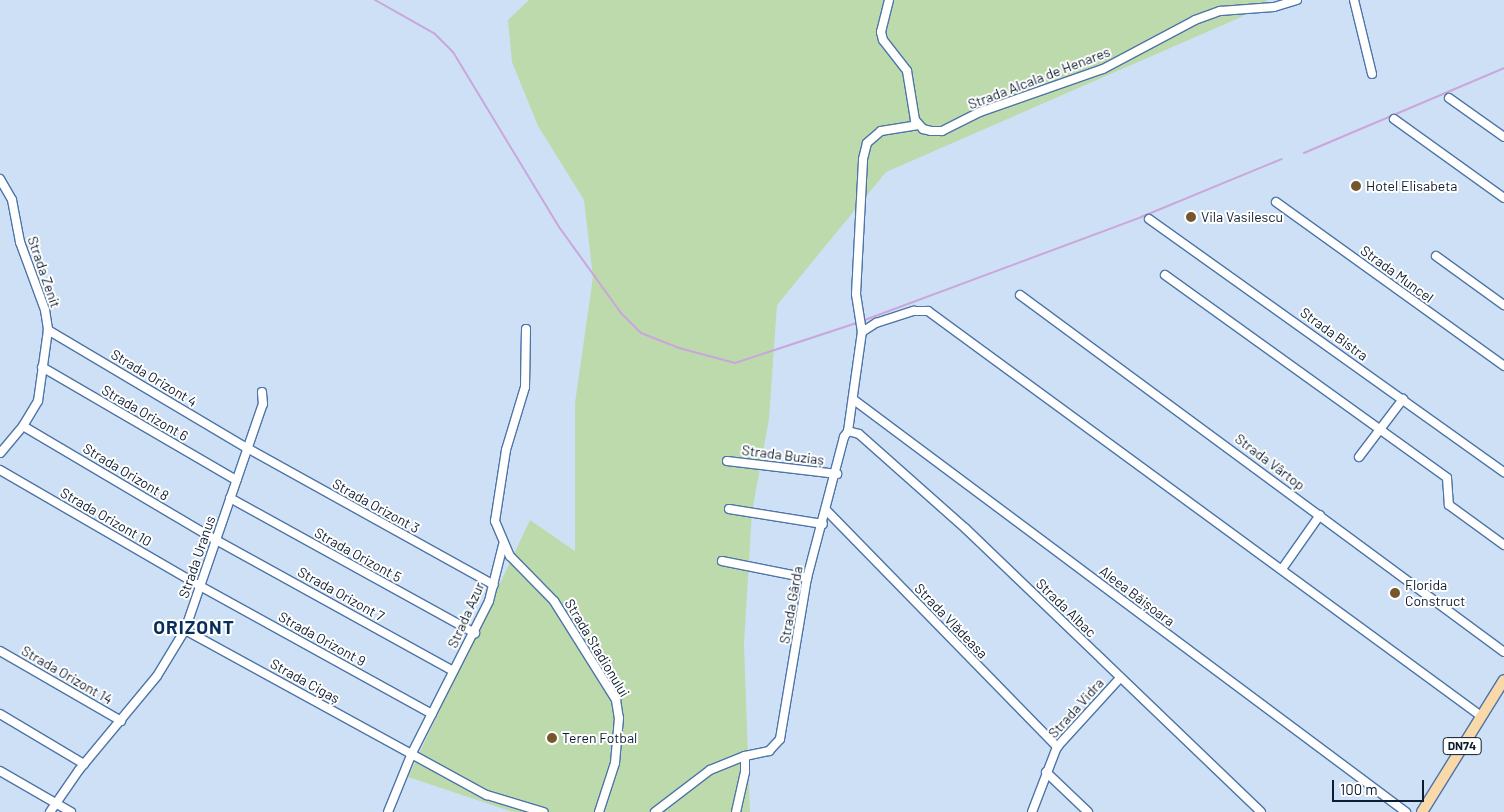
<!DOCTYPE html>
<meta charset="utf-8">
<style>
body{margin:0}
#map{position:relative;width:1504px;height:812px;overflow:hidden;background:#cee0f6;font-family:Barlow,sans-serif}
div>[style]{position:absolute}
.green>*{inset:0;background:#bddaad}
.stream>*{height:2px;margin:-1px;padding:0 1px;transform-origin:1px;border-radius:1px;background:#caa6db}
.roads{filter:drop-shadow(1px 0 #4d75a7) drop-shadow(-1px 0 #4d75a7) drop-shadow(0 1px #4d75a7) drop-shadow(0 -1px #4d75a7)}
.minor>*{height:8px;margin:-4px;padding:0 4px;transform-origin:4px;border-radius:4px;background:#fff}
.major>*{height:10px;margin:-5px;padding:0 5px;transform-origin:5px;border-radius:5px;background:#f9d8a9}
.dots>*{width:14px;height:14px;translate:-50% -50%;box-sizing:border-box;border:2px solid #fff;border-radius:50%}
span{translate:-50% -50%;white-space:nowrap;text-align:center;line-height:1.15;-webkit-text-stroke:4px #fff;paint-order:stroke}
.shield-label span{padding:1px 4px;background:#fff;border:1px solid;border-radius:4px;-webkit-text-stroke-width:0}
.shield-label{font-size:12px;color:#0d1d31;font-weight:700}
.street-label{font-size:14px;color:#0d1d31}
.poi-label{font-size:14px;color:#0d1d31}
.left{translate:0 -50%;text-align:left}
.district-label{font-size:19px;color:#072f5c;font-weight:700;letter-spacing:1px}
.scale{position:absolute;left:1332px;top:780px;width:92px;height:22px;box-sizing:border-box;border:2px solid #0d1d31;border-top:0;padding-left:6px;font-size:15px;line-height:18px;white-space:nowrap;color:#0d1d31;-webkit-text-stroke:4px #fff;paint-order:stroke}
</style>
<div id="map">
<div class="green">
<i style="clip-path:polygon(529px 0,1268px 0,1239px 18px,886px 172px,777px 305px,769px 419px,752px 512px,744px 644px,750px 812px,513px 812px,408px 777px,530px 520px,575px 551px,575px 403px,593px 277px,584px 200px,538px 126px,512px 62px,508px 20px)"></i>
</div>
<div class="stream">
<i style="left:375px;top:0;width:69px;rotate:29.5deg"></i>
<i style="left:435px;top:34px;width:25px;rotate:45deg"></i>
<i style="left:453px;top:52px;width:205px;rotate:58.8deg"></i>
<i style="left:559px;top:227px;width:106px;rotate:54.2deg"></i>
<i style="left:621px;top:313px;width:28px;rotate:45deg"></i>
<i style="left:641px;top:333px;width:41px;rotate:21.5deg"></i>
<i style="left:679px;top:348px;width:58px;rotate:15deg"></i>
<i style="left:735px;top:363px;width:128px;rotate:-18.2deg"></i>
<i style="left:1304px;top:153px;width:217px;rotate:-23deg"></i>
<i style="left:862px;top:321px;width:298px;rotate:-20.4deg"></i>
<i style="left:1141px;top:217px;width:152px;rotate:-22.4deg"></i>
</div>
<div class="roads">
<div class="minor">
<i style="left:889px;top:0;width:33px;rotate:104deg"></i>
<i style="left:881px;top:32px;width:8px;rotate:76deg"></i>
<i style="left:883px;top:40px;width:39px;rotate:52deg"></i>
<i style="left:907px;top:71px;width:50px;rotate:80.7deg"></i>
<i style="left:915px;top:120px;width:12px;rotate:48deg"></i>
<i style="left:923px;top:129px;width:8px;rotate:14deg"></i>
<i style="left:931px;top:131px;width:11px"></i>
<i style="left:942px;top:131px;width:42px;rotate:-26.6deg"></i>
<i style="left:980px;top:112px;width:130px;rotate:-19.3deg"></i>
<i style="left:1103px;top:69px;width:104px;rotate:-28deg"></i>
<i style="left:1195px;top:20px;width:27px;rotate:-20deg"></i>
<i style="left:1220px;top:11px;width:54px;rotate:-4.2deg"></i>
<i style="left:1274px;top:7px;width:24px;rotate:-17deg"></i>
<i style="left:1354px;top:0;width:76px;rotate:76.3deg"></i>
<i style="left:1449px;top:98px;width:67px;rotate:35.3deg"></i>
<i style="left:1394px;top:119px;width:135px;rotate:35.7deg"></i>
<i style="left:0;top:179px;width:24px;rotate:60deg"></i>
<i style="left:12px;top:200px;width:43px;rotate:79.2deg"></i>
<i style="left:20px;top:242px;width:72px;rotate:69.8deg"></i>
<i style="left:45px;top:310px;width:20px;rotate:81deg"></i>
<i style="left:48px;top:330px;width:72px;rotate:98deg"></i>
<i style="left:38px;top:401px;width:29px;rotate:121deg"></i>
<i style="left:23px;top:426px;width:35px;rotate:130deg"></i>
<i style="left:1276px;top:202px;width:281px;rotate:35.7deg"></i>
<i style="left:1149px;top:219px;width:436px;rotate:35.5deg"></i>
<i style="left:1436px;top:256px;width:84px;rotate:35.8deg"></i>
<i style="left:1165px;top:275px;width:347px;rotate:35.7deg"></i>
<i style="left:1447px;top:478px;width:27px;rotate:86deg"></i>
<i style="left:1449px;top:505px;width:68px;rotate:36deg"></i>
<i style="left:1020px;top:295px;width:601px;rotate:36.41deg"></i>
<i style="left:526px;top:329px;width:58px;rotate:91deg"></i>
<i style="left:525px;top:387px;width:66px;rotate:106.8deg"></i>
<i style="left:506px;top:450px;width:72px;rotate:98.8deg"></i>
<i style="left:495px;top:521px;width:38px;rotate:67deg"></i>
<i style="left:510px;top:556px;width:63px;rotate:45.6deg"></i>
<i style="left:554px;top:601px;width:117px;rotate:57.9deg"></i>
<i style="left:616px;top:700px;width:18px;rotate:81deg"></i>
<i style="left:619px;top:718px;width:45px;rotate:95.1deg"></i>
<i style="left:615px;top:763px;width:52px;rotate:108.1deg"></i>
<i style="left:48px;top:330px;width:231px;rotate:30.7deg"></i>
<i style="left:247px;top:448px;width:282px;rotate:29deg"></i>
<i style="left:862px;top:332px;width:17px;rotate:-33deg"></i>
<i style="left:876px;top:323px;width:40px;rotate:-18deg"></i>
<i style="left:914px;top:311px;width:14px"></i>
<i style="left:928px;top:311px;width:685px;rotate:36.22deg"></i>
<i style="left:862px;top:332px;width:38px;rotate:-99deg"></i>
<i style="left:856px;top:294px;width:135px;rotate:-87deg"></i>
<i style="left:863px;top:159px;width:16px;rotate:-76deg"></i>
<i style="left:867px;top:143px;width:18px;rotate:-41deg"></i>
<i style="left:881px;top:131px;width:38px;rotate:-9deg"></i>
<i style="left:42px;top:367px;width:225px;rotate:30.2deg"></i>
<i style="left:854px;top:400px;width:689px;rotate:36.74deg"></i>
<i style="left:23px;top:426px;width:224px;rotate:30.6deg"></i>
<i style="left:216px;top:540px;width:271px;rotate:28.9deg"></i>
<i style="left:848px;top:431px;width:11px;rotate:15deg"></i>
<i style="left:859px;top:434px;width:142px;rotate:41.6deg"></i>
<i style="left:965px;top:528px;width:410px;rotate:43.8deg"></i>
<i style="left:1359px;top:457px;width:73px;rotate:-52.8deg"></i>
<i style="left:727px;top:461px;width:111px;rotate:6.7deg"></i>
<i style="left:0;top:470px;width:231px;rotate:30.1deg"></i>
<i style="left:200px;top:586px;width:265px;rotate:28.9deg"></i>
<i style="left:230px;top:498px;width:280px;rotate:28.9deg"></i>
<i style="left:729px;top:509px;width:95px;rotate:9.1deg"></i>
<i style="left:827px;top:511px;width:330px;rotate:45.7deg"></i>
<i style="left:722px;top:561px;width:87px;rotate:11.3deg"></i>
<i style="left:1282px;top:569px;width:66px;rotate:-54.9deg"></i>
<i style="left:185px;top:630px;width:344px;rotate:28.7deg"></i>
<i style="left:487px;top:795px;width:59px;rotate:16.9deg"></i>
<i style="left:0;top:651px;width:140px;rotate:30deg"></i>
<i style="left:0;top:714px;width:98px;rotate:30.8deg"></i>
<i style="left:0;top:771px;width:82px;rotate:30deg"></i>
<i style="left:1046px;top:772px;width:58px;rotate:43.6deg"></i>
<i style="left:50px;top:812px;width:51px;rotate:-55.4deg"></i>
<i style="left:79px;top:770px;width:122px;rotate:-50.3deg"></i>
<i style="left:157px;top:676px;width:54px;rotate:-58.7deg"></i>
<i style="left:185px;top:630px;width:239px;rotate:-71deg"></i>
<i style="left:263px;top:404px;width:12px;rotate:-95deg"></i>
<i style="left:388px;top:812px;width:64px;rotate:-67.9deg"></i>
<i style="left:412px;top:753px;width:170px;rotate:-63.1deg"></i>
<i style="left:489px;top:601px;width:58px;rotate:-76deg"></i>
<i style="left:655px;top:812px;width:69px;rotate:-37.4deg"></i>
<i style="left:710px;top:770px;width:38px;rotate:-22deg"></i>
<i style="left:745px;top:756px;width:25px;rotate:-12deg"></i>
<i style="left:769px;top:751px;width:16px;rotate:-47deg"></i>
<i style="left:780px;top:739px;width:163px;rotate:-80.5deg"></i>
<i style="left:807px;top:578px;width:146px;rotate:-75.3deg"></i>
<i style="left:844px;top:437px;width:7px;rotate:-56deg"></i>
<i style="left:848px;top:431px;width:100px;rotate:-82deg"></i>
<i style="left:736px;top:812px;width:41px;rotate:-77.3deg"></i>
<i style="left:745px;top:772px;width:16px;rotate:-90deg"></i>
<i style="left:1032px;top:812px;width:70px;rotate:-69deg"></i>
<i style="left:1057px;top:747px;width:93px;rotate:-47.6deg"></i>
</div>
<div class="major">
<i style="left:1422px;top:812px;width:155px;rotate:-58.2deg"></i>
</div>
</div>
<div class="dots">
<i style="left:1356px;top:186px;background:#75572b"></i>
<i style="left:1191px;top:217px;background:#75572b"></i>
<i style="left:1395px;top:593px;background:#75572b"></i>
<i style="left:552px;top:738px;background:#75572b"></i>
</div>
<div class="shield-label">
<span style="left:1462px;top:746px">DN74</span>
</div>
<div class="street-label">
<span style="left:1039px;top:78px;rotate:-21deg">Strada Alcala de Henares</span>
<span style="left:44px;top:272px;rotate:71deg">Strada Zenit</span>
<span style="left:1397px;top:274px;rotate:36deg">Strada Muncel</span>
<span style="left:1334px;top:334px;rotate:36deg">Strada Bistra</span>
<span style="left:154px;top:378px;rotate:31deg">Strada Orizont 4</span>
<span style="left:145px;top:413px;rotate:30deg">Strada Orizont 6</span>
<span style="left:783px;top:455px;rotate:7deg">Strada Buziaș</span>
<span style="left:1270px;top:462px;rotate:37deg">Strada Vârtop</span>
<span style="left:126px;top:472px;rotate:31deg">Strada Orizont 8</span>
<span style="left:376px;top:506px;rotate:29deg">Strada Orizont 3</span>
<span style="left:106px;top:517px;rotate:30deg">Strada Orizont 10</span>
<span style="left:358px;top:555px;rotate:29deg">Strada Orizont 5</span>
<span style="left:197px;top:557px;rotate:-71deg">Strada Uranus</span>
<span style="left:341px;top:594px;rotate:29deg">Strada Orizont 7</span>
<span style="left:1137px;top:596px;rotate:37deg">Aleea Băișoara</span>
<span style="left:791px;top:605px;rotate:-80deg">Strada Gârda</span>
<span style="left:1066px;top:608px;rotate:44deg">Strada Albac</span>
<span style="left:466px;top:615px;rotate:-66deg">Strada Azur</span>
<span style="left:951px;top:621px;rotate:46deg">Strada Vlădeasa</span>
<span style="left:322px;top:639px;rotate:29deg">Strada Orizont 9</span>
<span style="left:597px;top:648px;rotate:59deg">Strada Stadionului</span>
<span style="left:67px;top:675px;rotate:30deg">Strada Orizont 14</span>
<span style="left:305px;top:681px;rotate:29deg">Strada Cigaș</span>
<span style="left:1076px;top:708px;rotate:-48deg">Strada Vidra</span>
</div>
<div class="poi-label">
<span class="left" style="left:1366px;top:186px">Hotel Elisabeta</span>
<span class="left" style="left:1201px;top:217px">Vila Vasilescu</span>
<span class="left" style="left:1405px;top:593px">Florida<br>Construct</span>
<span class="left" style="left:562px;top:738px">Teren Fotbal</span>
</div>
<div class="district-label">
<span style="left:194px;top:627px">ORIZONT</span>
</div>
<div class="scale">100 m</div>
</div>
